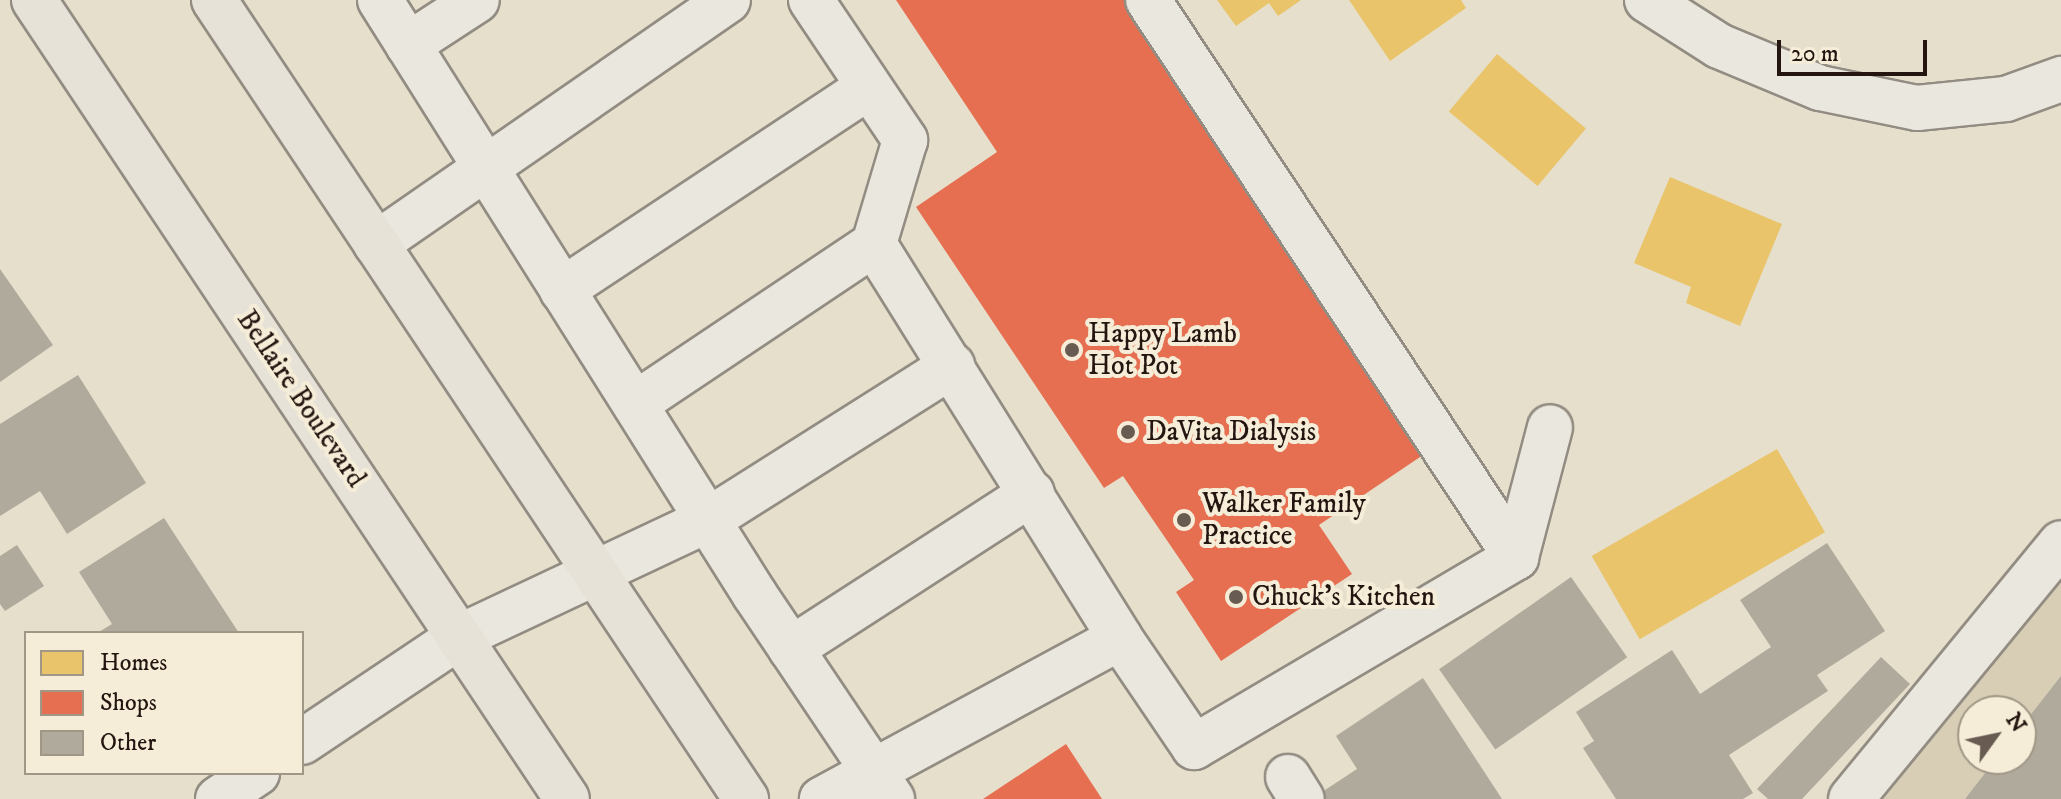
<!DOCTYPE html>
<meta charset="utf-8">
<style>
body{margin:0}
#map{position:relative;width:2061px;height:799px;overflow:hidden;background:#e6dfcc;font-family:"IM FELL DW Pica",serif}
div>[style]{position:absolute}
.green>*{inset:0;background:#d8ceb5}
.homes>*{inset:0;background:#e9c46a;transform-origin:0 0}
.shops>*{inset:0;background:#e76f51}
.building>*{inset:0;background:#b0aa9d;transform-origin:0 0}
.roads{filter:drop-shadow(2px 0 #928c82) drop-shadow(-2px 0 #928c82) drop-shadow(0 2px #928c82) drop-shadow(0 -2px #928c82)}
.minor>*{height:44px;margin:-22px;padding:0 22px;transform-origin:22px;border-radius:22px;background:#eae7de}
.major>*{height:44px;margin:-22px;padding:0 22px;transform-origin:22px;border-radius:22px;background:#e7e2d8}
.dots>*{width:22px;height:22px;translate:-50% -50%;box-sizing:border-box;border:4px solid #f5edd7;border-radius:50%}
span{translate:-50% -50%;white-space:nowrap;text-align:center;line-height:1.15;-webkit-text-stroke:8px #f5edd7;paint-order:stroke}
.poi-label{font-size:28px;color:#241510}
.left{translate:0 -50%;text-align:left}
.street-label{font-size:28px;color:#241510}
.legend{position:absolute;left:24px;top:631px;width:280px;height:144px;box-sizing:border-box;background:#f5edd7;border:2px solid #a19787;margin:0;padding:10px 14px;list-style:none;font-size:24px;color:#241510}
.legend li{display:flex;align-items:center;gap:16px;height:40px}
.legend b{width:40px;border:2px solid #a19787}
.north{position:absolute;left:1957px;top:695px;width:80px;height:80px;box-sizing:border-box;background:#f5edd7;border:2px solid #a19787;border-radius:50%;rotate:57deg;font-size:22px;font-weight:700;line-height:32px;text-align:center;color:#241510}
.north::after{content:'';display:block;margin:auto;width:28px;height:36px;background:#685c52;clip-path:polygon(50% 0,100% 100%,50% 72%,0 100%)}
.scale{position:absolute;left:1777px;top:40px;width:150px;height:36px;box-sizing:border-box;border:4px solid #241510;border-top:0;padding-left:10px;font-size:24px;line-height:28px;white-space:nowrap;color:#241510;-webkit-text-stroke:6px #f5edd7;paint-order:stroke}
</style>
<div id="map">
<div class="green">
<i style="clip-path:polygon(evenodd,2061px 570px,2061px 799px,1883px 799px,2061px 570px,1973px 711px,2021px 711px,2021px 759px,1973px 759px,1973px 711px)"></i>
</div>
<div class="homes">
<i style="clip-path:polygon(1217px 0,1301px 0,1278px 16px,1269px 3px,1236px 26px)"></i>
<i style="clip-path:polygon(1349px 0,1461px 0,1466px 8px,1390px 61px)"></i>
<i style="left:1497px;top:54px;width:116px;height:75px;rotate:40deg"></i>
<i style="clip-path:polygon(1670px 177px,1782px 224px,1740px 326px,1686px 303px,1691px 287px,1634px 263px)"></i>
<i style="left:1777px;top:449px;width:96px;height:214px;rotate:60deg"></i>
</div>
<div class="shops">
<i style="clip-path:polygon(896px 0,1126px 0,1429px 451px,1319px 525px,1352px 574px,1221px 661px,1176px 592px,1194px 580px,1123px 476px,1104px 488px,916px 207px,997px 152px)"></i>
<i style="clip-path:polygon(1066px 744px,1102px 799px,983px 799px)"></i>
</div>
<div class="building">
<i style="clip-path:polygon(0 269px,53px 345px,0 382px)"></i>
<i style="clip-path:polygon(78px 375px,146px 483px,67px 534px,40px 491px,0 516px,0 424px)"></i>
<i style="clip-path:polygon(164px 518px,239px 633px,97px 633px,112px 624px,79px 572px)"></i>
<i style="clip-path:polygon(1827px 543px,1885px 631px,1817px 675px,1828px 691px,1729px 755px,1753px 793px,1743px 799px,1616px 799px,1583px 748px,1594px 741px,1576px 712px,1672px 650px,1700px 694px,1771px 647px,1740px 600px)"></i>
<i style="clip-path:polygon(17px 545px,44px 586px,5px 611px,0 604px,0 556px)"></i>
<i style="left:1571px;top:577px;width:98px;height:161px;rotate:55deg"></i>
<i style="clip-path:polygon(1881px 657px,1910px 684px,1802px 799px,1768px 799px,1757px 789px)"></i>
<i style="clip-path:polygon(2061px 676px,2061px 799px,1965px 799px,1996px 759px,2021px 759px,2021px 727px)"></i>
<i style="clip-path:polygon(1423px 678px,1502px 799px,1326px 799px,1322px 792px,1357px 769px,1336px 736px)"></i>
</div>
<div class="roads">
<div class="minor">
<i style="left:380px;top:0;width:703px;rotate:57.78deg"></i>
<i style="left:755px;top:595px;width:246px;rotate:56.1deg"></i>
<i style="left:811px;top:0;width:169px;rotate:56.1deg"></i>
<i style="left:905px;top:140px;width:109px;rotate:106.6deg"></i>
<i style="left:874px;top:244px;width:464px;rotate:58deg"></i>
<i style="left:1120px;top:638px;width:339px;rotate:151.6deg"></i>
<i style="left:1148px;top:0;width:668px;rotate:56.55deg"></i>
<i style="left:1647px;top:0;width:85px;rotate:32.6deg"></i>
<i style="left:1719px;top:46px;width:109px;rotate:22.6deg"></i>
<i style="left:1820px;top:88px;width:99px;rotate:11.7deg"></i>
<i style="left:1917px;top:108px;width:89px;rotate:-5.8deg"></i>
<i style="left:2006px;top:99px;width:59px;rotate:-20deg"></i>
<i style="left:408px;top:45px;width:82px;rotate:-33.1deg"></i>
<i style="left:376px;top:244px;width:428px;rotate:-34.7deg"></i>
<i style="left:562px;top:290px;width:368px;rotate:-33.5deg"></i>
<i style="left:635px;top:404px;width:288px;rotate:-33.8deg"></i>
<i style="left:1120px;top:638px;width:132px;rotate:55.8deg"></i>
<i style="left:1194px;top:747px;width:374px;rotate:-30.5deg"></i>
<i style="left:1516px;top:557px;width:134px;rotate:-75.3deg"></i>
<i style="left:791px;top:649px;width:287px;rotate:-32.9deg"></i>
<i style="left:302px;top:742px;width:189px;rotate:-33.8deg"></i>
<i style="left:459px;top:637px;width:275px;rotate:-25.2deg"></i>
<i style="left:708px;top:520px;width:289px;rotate:-32.3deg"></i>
<i style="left:1288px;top:777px;width:26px;rotate:58deg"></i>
<i style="left:218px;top:799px;width:47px;rotate:-33.7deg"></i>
<i style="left:1851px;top:799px;width:331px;rotate:-50.6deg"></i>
</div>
<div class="major">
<i style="left:34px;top:0;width:960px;rotate:56.29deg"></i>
<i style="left:214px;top:0;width:960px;rotate:56.34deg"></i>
</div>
</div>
<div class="dots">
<i style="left:1072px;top:350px;background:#685c52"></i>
<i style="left:1128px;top:432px;background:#685c52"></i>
<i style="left:1184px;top:520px;background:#685c52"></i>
<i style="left:1236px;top:597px;background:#685c52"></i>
</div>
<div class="poi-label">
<span class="left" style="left:1088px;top:350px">Happy Lamb<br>Hot Pot</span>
<span class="left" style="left:1146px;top:432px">DaVita Dialysis</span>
<span class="left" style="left:1202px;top:520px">Walker Family<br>Practice</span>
<span class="left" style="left:1252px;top:597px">Chuck’s Kitchen</span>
</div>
<div class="street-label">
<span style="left:301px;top:399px;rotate:56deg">Bellaire Boulevard</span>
</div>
<ul class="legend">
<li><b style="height:22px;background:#e9c46a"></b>Homes</li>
<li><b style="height:22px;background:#e76f51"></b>Shops</li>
<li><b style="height:22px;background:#b0aa9d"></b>Other</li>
</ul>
<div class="north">N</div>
<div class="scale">20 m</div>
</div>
